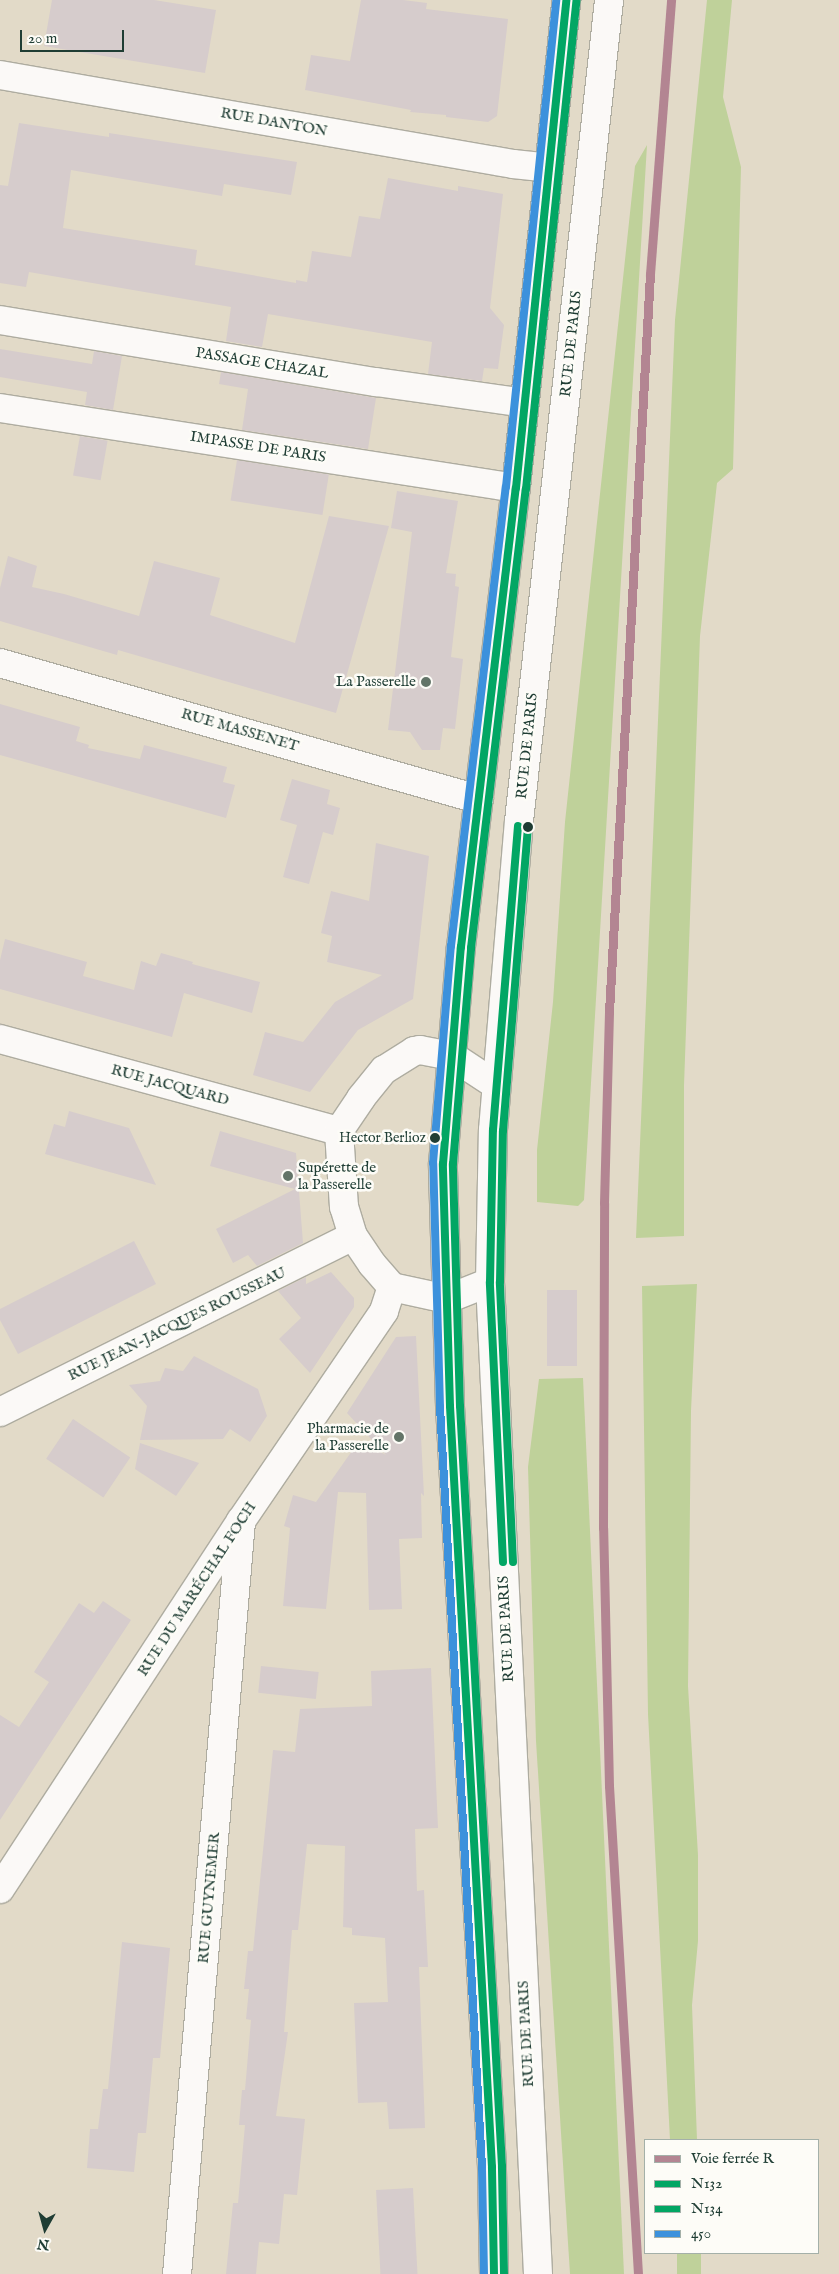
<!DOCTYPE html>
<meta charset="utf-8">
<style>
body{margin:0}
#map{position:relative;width:839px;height:2274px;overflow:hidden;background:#e2dac8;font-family:"IM FELL English",serif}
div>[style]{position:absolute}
.green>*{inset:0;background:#bfd19a;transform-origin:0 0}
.building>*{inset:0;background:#d6cccc;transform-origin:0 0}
.roads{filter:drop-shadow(1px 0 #aeaca0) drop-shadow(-1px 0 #aeaca0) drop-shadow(0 1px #aeaca0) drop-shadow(0 -1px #aeaca0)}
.minor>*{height:28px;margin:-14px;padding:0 14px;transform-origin:14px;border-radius:14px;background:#fbf9f7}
.primary>*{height:28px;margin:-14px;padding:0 14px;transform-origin:14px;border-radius:14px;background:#fbf9f7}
.bus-1>*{height:8px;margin:-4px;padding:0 4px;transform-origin:4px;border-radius:4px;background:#02a664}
.bus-2>*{height:8px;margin:-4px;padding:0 4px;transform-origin:4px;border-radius:4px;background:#02a664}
.bus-3>*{height:8px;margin:-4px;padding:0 4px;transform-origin:4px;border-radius:4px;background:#3c91dc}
.rail-1>*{height:9px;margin:-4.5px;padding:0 4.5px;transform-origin:4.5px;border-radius:4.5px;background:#b38592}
.dots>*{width:14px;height:14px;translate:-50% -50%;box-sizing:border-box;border:2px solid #fdfcf7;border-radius:50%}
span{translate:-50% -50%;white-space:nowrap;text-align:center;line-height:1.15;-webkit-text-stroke:5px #fdfcf7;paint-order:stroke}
.bus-label{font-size:14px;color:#1f3d34}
.right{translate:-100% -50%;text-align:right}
.street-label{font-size:15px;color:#1f3d34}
.poi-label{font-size:15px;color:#1f3d34}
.left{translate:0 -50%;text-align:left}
.legend{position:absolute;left:644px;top:2139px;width:175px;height:115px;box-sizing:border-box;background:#fdfcf7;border:1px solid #a4b0a9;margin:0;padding:6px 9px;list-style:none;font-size:15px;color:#1f3d34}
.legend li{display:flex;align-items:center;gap:10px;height:25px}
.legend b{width:25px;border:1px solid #a4b0a9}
.north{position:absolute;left:20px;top:2204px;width:50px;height:50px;-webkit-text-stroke:4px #fdfcf7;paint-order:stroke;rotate:187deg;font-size:14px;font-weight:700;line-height:20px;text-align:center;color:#1f3d34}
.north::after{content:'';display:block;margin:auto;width:18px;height:22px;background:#1f3d34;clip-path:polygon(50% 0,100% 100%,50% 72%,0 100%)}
.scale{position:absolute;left:20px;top:30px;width:104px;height:22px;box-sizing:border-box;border:2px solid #1f3d34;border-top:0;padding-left:6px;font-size:15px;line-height:18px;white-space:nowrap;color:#1f3d34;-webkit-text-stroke:4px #fdfcf7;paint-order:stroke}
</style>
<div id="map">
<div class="green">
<i style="clip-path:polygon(707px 0,732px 0,723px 97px,741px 167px,733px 469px,717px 483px,700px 636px,684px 1086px,684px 1236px,636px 1238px,675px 320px)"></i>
<i style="clip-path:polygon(647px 145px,584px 1200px,578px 1206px,537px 1202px,537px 1150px,553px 1002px,565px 822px,635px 166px)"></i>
<i style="clip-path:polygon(697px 1284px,691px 1411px,688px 1686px,698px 1855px,698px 1941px,692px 2005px,697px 2140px,670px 2140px,648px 1714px,642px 1286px)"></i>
<i style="clip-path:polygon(583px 1378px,624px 2274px,570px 2274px,536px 1741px,528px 1467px,539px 1379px)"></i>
<i style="left:677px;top:2253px;width:24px;height:21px"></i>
</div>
<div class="building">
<i style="clip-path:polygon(52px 0,154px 0,216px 10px,205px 73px,44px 46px)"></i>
<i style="clip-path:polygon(361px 0,403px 0,427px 3px,426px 9px,508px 19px,497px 116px,488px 122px,446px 117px,446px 115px,410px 112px,411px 110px,305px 90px,311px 55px,350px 61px)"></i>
<i style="clip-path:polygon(19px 123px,109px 137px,109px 133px,297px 162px,291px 195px,224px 184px,222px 196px,71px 170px,63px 228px,197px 250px,195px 265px,296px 283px,296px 280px,307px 282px,312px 251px,351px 257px,359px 216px,380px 219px,388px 178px,458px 191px,458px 186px,503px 194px,490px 308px,504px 325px,498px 369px,484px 368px,482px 381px,428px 374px,432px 342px,268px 314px,262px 347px,226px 341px,231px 307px,29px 272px,26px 287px,0 283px,0 185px,8px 186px)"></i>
<i style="clip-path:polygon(0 349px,92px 364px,94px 351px,122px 356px,113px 410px,85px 405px,87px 392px,0 377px)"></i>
<i style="clip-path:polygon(221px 372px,376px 398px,368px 449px,242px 430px,248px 389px,219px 384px)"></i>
<i style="left:80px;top:436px;width:28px;height:40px;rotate:10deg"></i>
<i style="left:237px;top:460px;width:93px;height:41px;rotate:9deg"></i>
<i style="clip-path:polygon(397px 491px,458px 501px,446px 573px,456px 574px,455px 586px,459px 587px,451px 657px,463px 659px,455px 729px,443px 728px,440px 750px,422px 750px,410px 732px,388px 730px,412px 532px,391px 528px)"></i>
<i style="clip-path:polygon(329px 516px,389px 526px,336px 713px,118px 650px,117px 655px,0 621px,0 588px,8px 556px,37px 566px,32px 587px,64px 594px,139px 616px,154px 561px,220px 578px,210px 615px,295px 643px)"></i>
<i style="clip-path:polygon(0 704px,80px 727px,76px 741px,89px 745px,88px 748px,140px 759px,144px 745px,227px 767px,223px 782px,235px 785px,226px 818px,0 755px)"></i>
<i style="clip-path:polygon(292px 779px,330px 790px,327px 804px,340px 808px,333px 835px,323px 832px,309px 884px,283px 877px,297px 825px,280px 820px)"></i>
<i style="clip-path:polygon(376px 843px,429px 856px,413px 999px,358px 1030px,310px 1092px,253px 1075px,265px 1032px,303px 1042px,335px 1002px,382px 975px,327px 962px,332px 936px,321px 933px,331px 891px,369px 901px)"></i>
<i style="clip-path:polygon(5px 939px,87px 962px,83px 976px,134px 990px,141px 961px,156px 966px,161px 953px,193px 962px,192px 964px,260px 982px,252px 1013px,184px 993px,172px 1037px,0 989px,0 960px)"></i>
<i style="clip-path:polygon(69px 1111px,129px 1128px,156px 1185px,45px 1154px,54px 1124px,65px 1127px)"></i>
<i style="clip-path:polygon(220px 1131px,296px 1153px,303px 1243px,257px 1266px,248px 1255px,233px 1263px,216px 1229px,295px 1189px,210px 1166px)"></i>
<i style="clip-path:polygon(134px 1241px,156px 1284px,18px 1354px,0 1320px,0 1309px)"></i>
<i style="clip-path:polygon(331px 1272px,354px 1298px,354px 1307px,310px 1373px,279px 1339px,301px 1318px,278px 1291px,306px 1277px,306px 1284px)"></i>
<i style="left:547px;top:1290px;width:30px;height:76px"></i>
<i style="clip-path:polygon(416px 1336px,424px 1496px,421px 1493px,422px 1538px,399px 1539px,402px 1609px,369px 1610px,366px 1493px,338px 1492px,326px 1609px,283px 1606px,290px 1528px,284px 1526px,293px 1495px,316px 1502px,359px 1441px,386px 1455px,347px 1413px,396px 1337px)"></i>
<i style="clip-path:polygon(194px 1356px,258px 1389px,267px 1416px,250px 1442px,230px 1429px,223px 1439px,140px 1440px,147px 1406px,129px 1385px,160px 1381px,165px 1368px,183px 1371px)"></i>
<i style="left:73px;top:1419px;width:69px;height:48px;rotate:34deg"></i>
<i style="clip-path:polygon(140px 1443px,199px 1463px,176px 1496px,135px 1469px)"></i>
<i style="clip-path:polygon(103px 1601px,131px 1620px,0 1820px,0 1715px,19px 1727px,49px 1682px,34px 1672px,79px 1603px,94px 1613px)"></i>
<i style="left:261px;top:1666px;width:58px;height:27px;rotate:6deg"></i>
<i style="clip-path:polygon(431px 1668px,438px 1828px,415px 1829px,417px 1891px,424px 1890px,428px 1967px,419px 1967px,425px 2128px,389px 2129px,387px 2102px,358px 2103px,354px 2003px,388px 2002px,385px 1938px,352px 1935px,352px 1928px,343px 1927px,345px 1846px,307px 1844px,298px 1930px,292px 1930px,284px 2032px,288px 2032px,276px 2116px,305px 2119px,297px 2195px,284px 2194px,279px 2244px,259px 2242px,256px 2274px,226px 2274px,233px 2203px,238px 2203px,245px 2125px,239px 2125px,242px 2090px,245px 2090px,251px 2020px,246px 2019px,249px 1989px,244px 1989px,248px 1951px,253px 1951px,273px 1750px,295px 1752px,300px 1709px,372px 1706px,371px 1671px)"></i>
<i style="clip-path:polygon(122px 1942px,170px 1948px,160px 2058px,153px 2058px,146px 2133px,138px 2133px,134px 2172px,87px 2168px,90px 2129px,98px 2129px,103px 2089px,108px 2089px)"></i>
<i style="left:413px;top:2188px;width:86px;height:37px;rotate:87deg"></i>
</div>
<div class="roads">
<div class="minor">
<i style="left:0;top:75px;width:521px;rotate:9.84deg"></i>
<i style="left:513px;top:164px;width:36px;rotate:6deg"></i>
<i style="left:0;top:320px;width:381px;rotate:9.4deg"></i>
<i style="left:376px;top:382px;width:150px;rotate:8deg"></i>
<i style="left:0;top:408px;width:522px;rotate:8.81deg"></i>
<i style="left:0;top:663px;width:498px;rotate:15.9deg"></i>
<i style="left:0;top:1039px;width:351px;rotate:15.2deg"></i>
<i style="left:490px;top:1282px;width:46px;rotate:158.4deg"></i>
<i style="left:447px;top:1299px;width:56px;rotate:-167.7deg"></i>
<i style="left:392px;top:1287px;width:30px;rotate:-131deg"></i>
<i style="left:372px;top:1264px;width:34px;rotate:-124deg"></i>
<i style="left:353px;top:1236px;width:30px;rotate:-107deg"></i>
<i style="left:344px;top:1207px;width:76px;rotate:-93.8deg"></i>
<i style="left:339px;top:1131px;width:40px;rotate:-56deg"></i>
<i style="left:361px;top:1098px;width:36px;rotate:-51deg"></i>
<i style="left:384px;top:1070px;width:36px;rotate:-32deg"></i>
<i style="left:414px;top:1051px;width:6px;rotate:-9deg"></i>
<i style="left:420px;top:1050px;width:33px;rotate:11deg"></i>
<i style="left:452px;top:1056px;width:53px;rotate:33.4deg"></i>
<i style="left:0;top:1412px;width:394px;rotate:-26.5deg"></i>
<i style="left:0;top:1889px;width:440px;rotate:-56.8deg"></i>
<i style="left:241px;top:1521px;width:254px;rotate:-55.7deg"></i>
<i style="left:384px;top:1311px;width:25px;rotate:-72deg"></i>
<i style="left:177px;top:2274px;width:756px;rotate:-85.14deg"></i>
</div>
<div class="primary">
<i style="left:494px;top:2274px;width:107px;rotate:-91.1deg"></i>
<i style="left:492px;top:2167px;width:762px;rotate:-93.16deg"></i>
<i style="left:450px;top:1406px;width:242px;rotate:-91.7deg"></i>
<i style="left:443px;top:1164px;width:218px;rotate:-85.3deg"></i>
<i style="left:461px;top:947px;width:462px;rotate:-83.2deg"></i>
<i style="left:516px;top:488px;width:491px;rotate:-84.1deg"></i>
<i style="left:538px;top:2274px;width:993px;rotate:-92.77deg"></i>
<i style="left:490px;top:1282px;width:152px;rotate:-88.9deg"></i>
<i style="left:493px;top:1130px;width:310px;rotate:-85.2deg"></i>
<i style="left:519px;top:821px;width:826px;rotate:-83.74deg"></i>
</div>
</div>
<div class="bus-1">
<i style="left:503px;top:1562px;width:280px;rotate:-92.7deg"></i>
<i style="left:490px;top:1282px;width:152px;rotate:-88.9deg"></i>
<i style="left:493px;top:1130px;width:305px;rotate:-85.3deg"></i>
<i style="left:494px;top:2274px;width:107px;rotate:-91.1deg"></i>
<i style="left:492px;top:2167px;width:762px;rotate:-93.16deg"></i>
<i style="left:450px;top:1406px;width:242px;rotate:-91.7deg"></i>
<i style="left:443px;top:1164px;width:218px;rotate:-85.3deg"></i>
<i style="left:461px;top:947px;width:462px;rotate:-83.2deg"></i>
<i style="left:516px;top:488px;width:491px;rotate:-84.1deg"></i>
</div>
<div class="bus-2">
<i style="left:513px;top:1562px;width:280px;rotate:-92.7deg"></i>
<i style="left:500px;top:1282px;width:151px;rotate:-88.9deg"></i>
<i style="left:503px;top:1131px;width:305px;rotate:-85.3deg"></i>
<i style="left:504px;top:2274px;width:108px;rotate:-91.1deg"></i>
<i style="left:502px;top:2166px;width:761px;rotate:-93.16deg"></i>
<i style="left:460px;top:1406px;width:242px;rotate:-91.7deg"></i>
<i style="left:453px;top:1164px;width:217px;rotate:-85.2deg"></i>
<i style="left:471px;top:948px;width:462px;rotate:-83.2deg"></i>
<i style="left:526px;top:489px;width:491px;rotate:-84.1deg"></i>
</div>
<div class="bus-3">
<i style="left:484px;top:2274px;width:107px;rotate:-91.1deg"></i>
<i style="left:482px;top:2167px;width:761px;rotate:-93.16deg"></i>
<i style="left:440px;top:1407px;width:244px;rotate:-91.6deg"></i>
<i style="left:433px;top:1163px;width:218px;rotate:-85.3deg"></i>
<i style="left:451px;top:946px;width:462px;rotate:-83.2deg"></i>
<i style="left:506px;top:487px;width:490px;rotate:-84.1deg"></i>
</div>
<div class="rail-1">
<i style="left:638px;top:2274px;width:489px;rotate:-93.4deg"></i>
<i style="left:609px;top:1786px;width:258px;rotate:-91.3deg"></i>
<i style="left:603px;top:1528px;width:325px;rotate:-89.8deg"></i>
<i style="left:604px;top:1203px;width:191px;rotate:-88.5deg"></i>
<i style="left:609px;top:1012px;width:739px;rotate:-86.82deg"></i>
<i style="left:650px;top:274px;width:275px;rotate:-85.6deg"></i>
</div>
<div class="dots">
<i style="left:426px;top:682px;background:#637468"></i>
<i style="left:528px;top:827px;background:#1f3d34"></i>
<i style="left:435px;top:1138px;background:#1f3d34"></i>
<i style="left:288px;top:1176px;background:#637468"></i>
<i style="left:399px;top:1437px;background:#637468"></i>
</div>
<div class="bus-label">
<span class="right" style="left:426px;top:1138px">Hector Berlioz</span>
</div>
<div class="street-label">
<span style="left:274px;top:122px;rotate:10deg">RUE DANTON</span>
<span style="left:571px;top:344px;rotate:-84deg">RUE DE PARIS</span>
<span style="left:262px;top:363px;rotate:9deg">PASSAGE CHAZAL</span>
<span style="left:258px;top:447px;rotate:9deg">IMPASSE DE PARIS</span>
<span style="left:240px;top:730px;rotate:16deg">RUE MASSENET</span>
<span style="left:527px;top:746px;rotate:-84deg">RUE DE PARIS</span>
<span style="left:170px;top:1085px;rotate:15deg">RUE JACQUARD</span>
<span style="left:177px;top:1324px;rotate:-26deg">RUE JEAN-JACQUES ROUSSEAU</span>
<span style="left:197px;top:1589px;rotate:-57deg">RUE DU MARÉCHAL FOCH</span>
<span style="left:506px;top:1629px;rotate:-93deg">RUE DE PARIS</span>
<span style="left:209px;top:1898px;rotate:-85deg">RUE GUYNEMER</span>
<span style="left:526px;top:2034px;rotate:-93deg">RUE DE PARIS</span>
</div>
<div class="poi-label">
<span class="right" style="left:416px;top:682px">La Passerelle</span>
<span class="left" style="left:298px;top:1176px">Supérette de<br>la Passerelle</span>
<span class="right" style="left:389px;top:1437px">Pharmacie de<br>la Passerelle</span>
</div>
<ul class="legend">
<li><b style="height:6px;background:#b38592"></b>Voie ferrée R</li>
<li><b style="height:6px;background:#02a664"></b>N132</li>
<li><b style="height:6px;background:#02a664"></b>N134</li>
<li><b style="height:6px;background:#3c91dc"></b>450</li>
</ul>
<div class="north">N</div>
<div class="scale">20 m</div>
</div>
